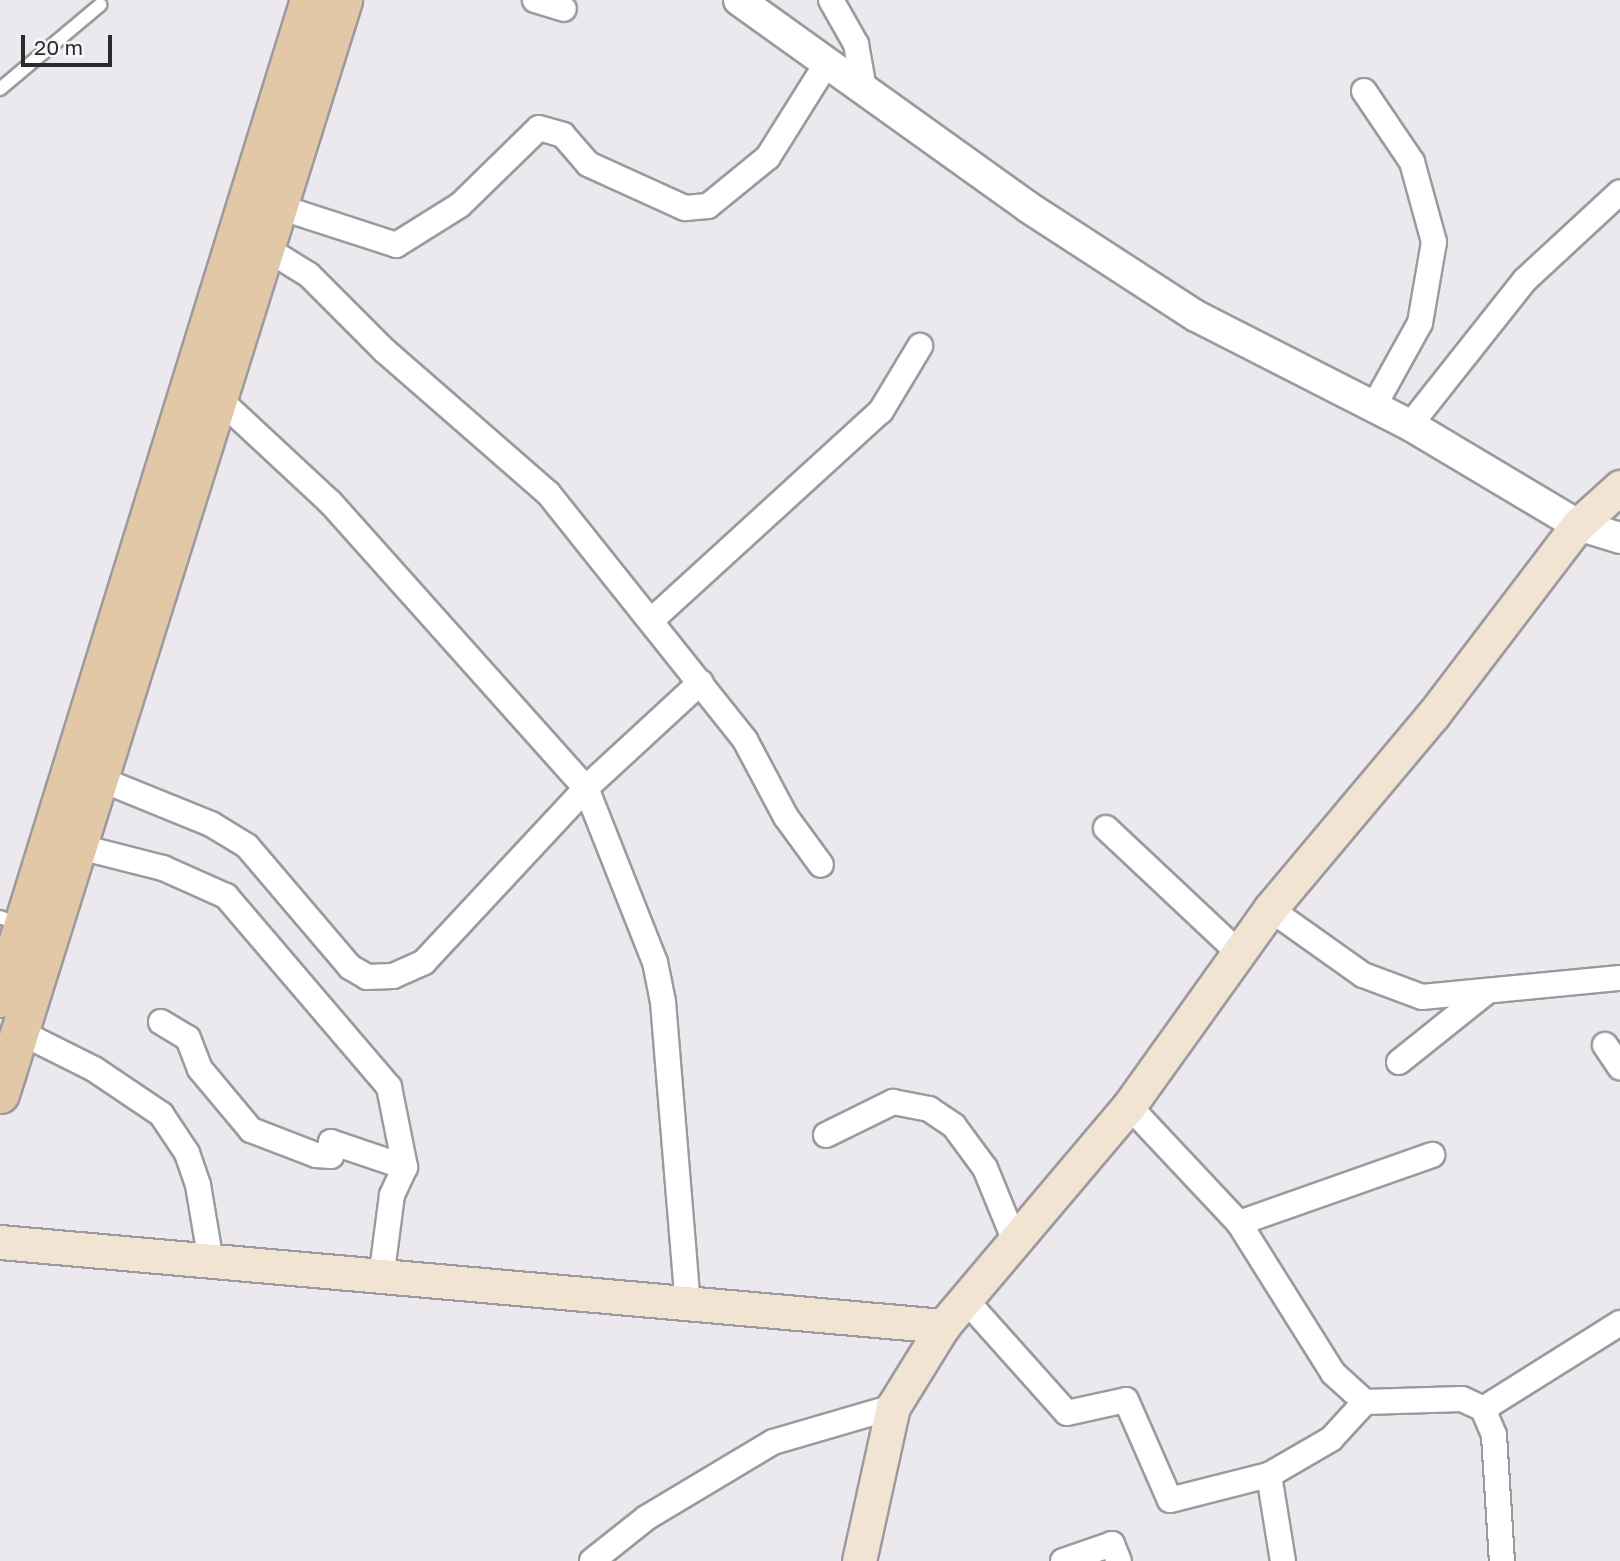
<!DOCTYPE html>
<style>
body{margin:0}
#map{position:relative;width:1620px;height:1561px;overflow:hidden;background:#ebe9ed;font-family:"Golos Text",sans-serif}
div>[style]{position:absolute}
.roads{filter:drop-shadow(2px 0 #9c9a9e) drop-shadow(-2px 0 #9c9a9e) drop-shadow(0 2px #9c9a9e) drop-shadow(0 -2px #9c9a9e)}
.service>*{height:12px;margin:-6px;padding:0 6px;transform-origin:6px;border-radius:6px;background:#fff}
.minor>*{height:24px;margin:-12px;padding:0 12px;transform-origin:12px;border-radius:12px;background:#fff}
.tertiary>*{height:30px;margin:-15px;padding:0 15px;transform-origin:15px;border-radius:15px;background:#fff}
.secondary>*{height:33px;margin:-16.5px;padding:0 16.5px;transform-origin:16.5px;border-radius:16.5px;background:#f1e4d2}
.primary>*{height:37px;margin:-18.5px;padding:0 18.5px;transform-origin:18.5px;border-radius:18.5px;background:#e2c8a6}
span{translate:-50% -50%;white-space:nowrap;text-align:center;line-height:1.15;-webkit-text-stroke:5px #f8f6fa;paint-order:stroke}
.scale{position:absolute;left:21px;top:35px;width:91px;height:32px;box-sizing:border-box;border:4px solid #2b2b2c;border-top:0;padding-left:9px;font-size:21px;line-height:24px;white-space:nowrap;color:#2b2b2c;-webkit-text-stroke:5px #f8f6fa;paint-order:stroke}
</style>
<div id="map">
<div class="roads">
<div class="service">
<i style="left:0;top:89px;width:131px;rotate:-40deg"></i>
<i style="left:0;top:917px;width:22px;rotate:21deg"></i>
</div>
<div class="minor">
<i style="left:535px;top:0;width:30px;rotate:17deg"></i>
<i style="left:831px;top:0;width:51px;rotate:60.4deg"></i>
<i style="left:856px;top:44px;width:46px;rotate:79.9deg"></i>
<i style="left:1364px;top:91px;width:86px;rotate:55.9deg"></i>
<i style="left:1412px;top:162px;width:83px;rotate:74.6deg"></i>
<i style="left:1434px;top:242px;width:82px;rotate:99.8deg"></i>
<i style="left:1420px;top:323px;width:95px;rotate:119deg"></i>
<i style="left:264px;top:202px;width:139px;rotate:18deg"></i>
<i style="left:396px;top:245px;width:75px;rotate:-32deg"></i>
<i style="left:460px;top:205px;width:110px;rotate:-44.3deg"></i>
<i style="left:539px;top:128px;width:25px;rotate:16deg"></i>
<i style="left:563px;top:135px;width:38px;rotate:49deg"></i>
<i style="left:588px;top:164px;width:107px;rotate:24.4deg"></i>
<i style="left:685px;top:208px;width:23px;rotate:-5deg"></i>
<i style="left:708px;top:206px;width:77px;rotate:-39.2deg"></i>
<i style="left:768px;top:157px;width:111px;rotate:-57.9deg"></i>
<i style="left:267px;top:249px;width:49px;rotate:31.8deg"></i>
<i style="left:309px;top:275px;width:107px;rotate:45deg"></i>
<i style="left:385px;top:351px;width:216px;rotate:41.1deg"></i>
<i style="left:548px;top:493px;width:316px;rotate:51.4deg"></i>
<i style="left:745px;top:740px;width:87px;rotate:62deg"></i>
<i style="left:786px;top:817px;width:59px;rotate:53.9deg"></i>
<i style="left:219px;top:399px;width:151px;rotate:42.9deg"></i>
<i style="left:330px;top:502px;width:384px;rotate:48.2deg"></i>
<i style="left:586px;top:788px;width:187px;rotate:68.4deg"></i>
<i style="left:655px;top:962px;width:41px;rotate:78.7deg"></i>
<i style="left:663px;top:1002px;width:304px;rotate:85.3deg"></i>
<i style="left:1410px;top:425px;width:185px;rotate:-51.6deg"></i>
<i style="left:1525px;top:280px;width:129px;rotate:-42.8deg"></i>
<i style="left:654px;top:618px;width:307px;rotate:-42.4deg"></i>
<i style="left:881px;top:411px;width:76px;rotate:-59deg"></i>
<i style="left:100px;top:779px;width:120px;rotate:22.1deg"></i>
<i style="left:211px;top:824px;width:42px;rotate:31.4deg"></i>
<i style="left:247px;top:846px;width:159px;rotate:49.6deg"></i>
<i style="left:350px;top:967px;width:20px;rotate:30deg"></i>
<i style="left:367px;top:977px;width:26px;rotate:-2deg"></i>
<i style="left:393px;top:976px;width:34px;rotate:-24deg"></i>
<i style="left:424px;top:962px;width:238px;rotate:-47deg"></i>
<i style="left:586px;top:788px;width:156px;rotate:-42.7deg"></i>
<i style="left:1106px;top:828px;width:183px;rotate:43.2deg"></i>
<i style="left:80px;top:847px;width:86px;rotate:14.2deg"></i>
<i style="left:163px;top:868px;width:69px;rotate:24deg"></i>
<i style="left:226px;top:896px;width:251px;rotate:49.5deg"></i>
<i style="left:389px;top:1087px;width:82px;rotate:78.7deg"></i>
<i style="left:1270px;top:909px;width:114px;rotate:35.4deg"></i>
<i style="left:1363px;top:975px;width:63px;rotate:20.4deg"></i>
<i style="left:1422px;top:997px;width:199px;rotate:-5.5deg"></i>
<i style="left:161px;top:1022px;width:31px;rotate:31deg"></i>
<i style="left:188px;top:1038px;width:33px;rotate:69deg"></i>
<i style="left:200px;top:1069px;width:80px;rotate:50.1deg"></i>
<i style="left:251px;top:1130px;width:70px;rotate:21deg"></i>
<i style="left:316px;top:1155px;width:15px;rotate:4deg"></i>
<i style="left:331px;top:1156px;width:14px;rotate:-90deg"></i>
<i style="left:331px;top:1142px;width:78px;rotate:18.7deg"></i>
<i style="left:405px;top:1167px;width:31px;rotate:115deg"></i>
<i style="left:392px;top:1195px;width:85px;rotate:97.5deg"></i>
<i style="left:18px;top:1031px;width:85px;rotate:26.6deg"></i>
<i style="left:94px;top:1069px;width:81px;rotate:33.9deg"></i>
<i style="left:161px;top:1114px;width:47px;rotate:56.3deg"></i>
<i style="left:187px;top:1153px;width:34px;rotate:71deg"></i>
<i style="left:198px;top:1185px;width:78px;rotate:80.4deg"></i>
<i style="left:1605px;top:1045px;width:27px;rotate:56deg"></i>
<i style="left:1399px;top:1062px;width:109px;rotate:-38.7deg"></i>
<i style="left:1129px;top:1106px;width:161px;rotate:46.8deg"></i>
<i style="left:1239px;top:1223px;width:177px;rotate:57.9deg"></i>
<i style="left:1333px;top:1373px;width:43px;rotate:42.2deg"></i>
<i style="left:1365px;top:1402px;width:97px;rotate:-1.8deg"></i>
<i style="left:1462px;top:1399px;width:23px;rotate:25deg"></i>
<i style="left:1483px;top:1409px;width:28px;rotate:67deg"></i>
<i style="left:1494px;top:1435px;width:126px;rotate:86.4deg"></i>
<i style="left:826px;top:1135px;width:75px;rotate:-26.2deg"></i>
<i style="left:893px;top:1102px;width:37px;rotate:11deg"></i>
<i style="left:929px;top:1109px;width:30px;rotate:34deg"></i>
<i style="left:954px;top:1126px;width:52px;rotate:53.6deg"></i>
<i style="left:985px;top:1168px;width:79px;rotate:67.7deg"></i>
<i style="left:1239px;top:1223px;width:205px;rotate:-19.4deg"></i>
<i style="left:964px;top:1298px;width:154px;rotate:48.2deg"></i>
<i style="left:1067px;top:1413px;width:60px;rotate:-12.4deg"></i>
<i style="left:1126px;top:1400px;width:109px;rotate:66.3deg"></i>
<i style="left:1170px;top:1500px;width:102px;rotate:-14.2deg"></i>
<i style="left:1269px;top:1475px;width:72px;rotate:-30.1deg"></i>
<i style="left:1331px;top:1439px;width:50px;rotate:-47.4deg"></i>
<i style="left:1483px;top:1409px;width:162px;rotate:-32.1deg"></i>
<i style="left:1269px;top:1475px;width:87px;rotate:80.8deg"></i>
<i style="left:592px;top:1561px;width:69px;rotate:-38.5deg"></i>
<i style="left:646px;top:1518px;width:148px;rotate:-30.9deg"></i>
<i style="left:773px;top:1442px;width:125px;rotate:-16.3deg"></i>
<i style="left:1063px;top:1561px;width:52px;rotate:-19.1deg"></i>
<i style="left:1112px;top:1544px;width:18px;rotate:68deg"></i>
</div>
<div class="tertiary">
<i style="left:739px;top:0;width:355px;rotate:35.6deg"></i>
<i style="left:1028px;top:207px;width:200px;rotate:33deg"></i>
<i style="left:1196px;top:316px;width:240px;rotate:27deg"></i>
<i style="left:1410px;top:425px;width:196px;rotate:30.8deg"></i>
<i style="left:1578px;top:525px;width:44px;rotate:17.2deg"></i>
</div>
<div class="secondary">
<i style="left:0;top:1242px;width:947px;rotate:5.09deg"></i>
<i style="left:859px;top:1561px;width:158px;rotate:-77.6deg"></i>
<i style="left:893px;top:1407px;width:95px;rotate:-58.3deg"></i>
<i style="left:943px;top:1326px;width:288px;rotate:-49.8deg"></i>
<i style="left:1129px;top:1106px;width:242px;rotate:-54.4deg"></i>
<i style="left:1270px;top:909px;width:253px;rotate:-50deg"></i>
<i style="left:1433px;top:715px;width:239px;rotate:-52.7deg"></i>
<i style="left:1578px;top:525px;width:57px;rotate:-42.1deg"></i>
</div>
<div class="primary">
<i style="left:0;top:998px;width:1045px;rotate:-72.8deg"></i>
<i style="left:0;top:1094px;width:1147px;rotate:-72.59deg"></i>
</div>
</div>
<div class="scale">20 m</div>
</div>
